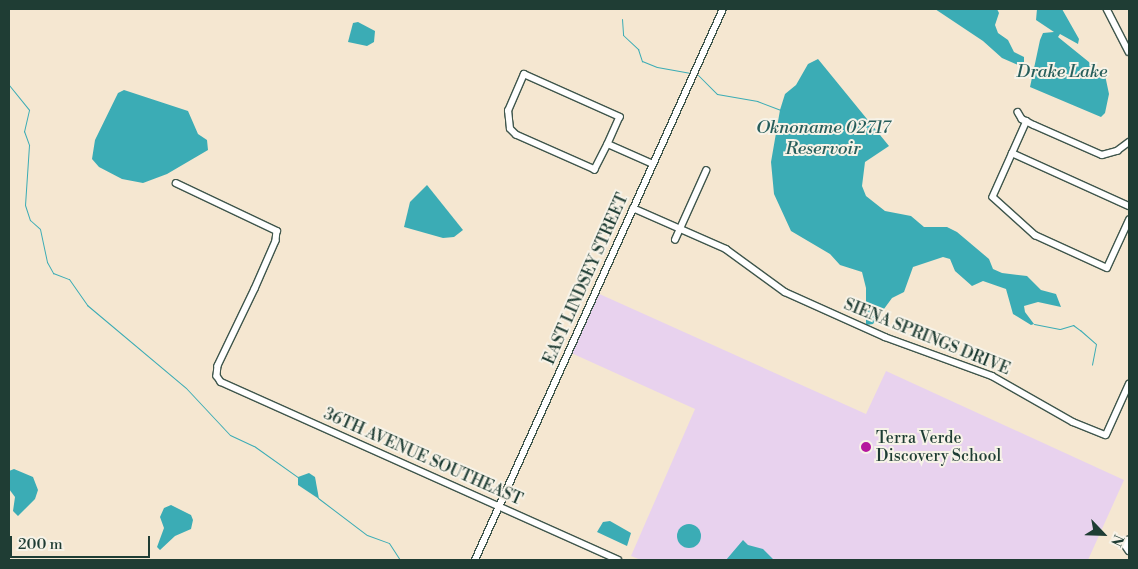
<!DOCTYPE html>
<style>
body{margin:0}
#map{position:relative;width:1138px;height:569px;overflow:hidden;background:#f5e7d1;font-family:"Libre Bodoni",serif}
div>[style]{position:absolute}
.built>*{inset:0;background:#e8d2ee}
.water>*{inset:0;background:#3bacb5}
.round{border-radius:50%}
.stream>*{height:1px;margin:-0.5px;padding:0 0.5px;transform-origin:0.5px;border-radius:0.5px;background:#3bacb5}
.roads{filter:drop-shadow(1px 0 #3f564c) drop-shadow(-1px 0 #3f564c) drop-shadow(0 1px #3f564c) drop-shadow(0 -1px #3f564c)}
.minor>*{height:5.5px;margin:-2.75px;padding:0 2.75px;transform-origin:2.75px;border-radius:2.75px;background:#fff}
.dots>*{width:14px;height:14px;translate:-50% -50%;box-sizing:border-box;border:2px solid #f7f3e8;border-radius:50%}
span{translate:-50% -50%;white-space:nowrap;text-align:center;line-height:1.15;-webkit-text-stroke:4px #f7f3e8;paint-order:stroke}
.street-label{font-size:16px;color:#1f3d34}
.poi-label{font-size:16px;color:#1f3d34}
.left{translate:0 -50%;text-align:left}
.water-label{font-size:18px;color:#275e5b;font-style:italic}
.frame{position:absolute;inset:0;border:10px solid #1f3d34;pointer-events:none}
.north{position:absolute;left:1078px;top:509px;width:50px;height:50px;-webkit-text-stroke:4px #f7f3e8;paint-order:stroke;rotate:114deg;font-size:14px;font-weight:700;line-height:20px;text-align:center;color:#1f3d34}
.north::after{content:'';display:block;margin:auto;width:18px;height:22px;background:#1f3d34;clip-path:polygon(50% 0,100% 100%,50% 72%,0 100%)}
.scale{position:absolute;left:10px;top:536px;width:140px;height:22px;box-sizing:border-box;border:2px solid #1f3d34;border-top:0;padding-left:6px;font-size:15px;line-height:18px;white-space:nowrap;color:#1f3d34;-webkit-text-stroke:4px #f7f3e8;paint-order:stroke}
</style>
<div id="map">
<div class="built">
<i style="clip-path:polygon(595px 292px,866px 414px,886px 371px,1124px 480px,1088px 560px,641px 560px,631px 556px,695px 409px,569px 352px)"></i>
</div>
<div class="water">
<i style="clip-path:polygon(935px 9px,997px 9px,999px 13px,995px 25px,998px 33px,1008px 40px,1014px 52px,1024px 57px,1024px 62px,1020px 66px,1002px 58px,983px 41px)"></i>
<i style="clip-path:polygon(1037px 9px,1062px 9px,1079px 39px,1078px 44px,1060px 34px,1058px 37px,1105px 75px,1109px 94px,1105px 113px,1101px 117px,1030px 87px,1040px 40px,1043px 33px,1054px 32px,1036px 20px)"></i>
<i style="clip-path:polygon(358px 22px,375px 31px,374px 42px,367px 46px,348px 42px,353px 23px)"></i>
<i style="clip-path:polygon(818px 59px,889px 146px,865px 162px,862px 186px,866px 196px,885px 211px,911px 216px,924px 227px,947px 227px,957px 232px,989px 259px,993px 269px,1002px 273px,1027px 276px,1041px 290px,1056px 294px,1061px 307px,1038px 302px,1024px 306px,1025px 312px,1034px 324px,1031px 325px,1013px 314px,1006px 289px,983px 281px,972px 286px,955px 271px,950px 259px,943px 257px,913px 267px,904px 292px,892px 298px,873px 324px,866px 325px,866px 288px,862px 272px,840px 265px,830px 254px,791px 231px,774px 194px,771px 162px,780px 110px,785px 94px,796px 85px,808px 64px)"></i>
<i style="clip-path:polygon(124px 90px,188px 111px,198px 134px,207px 140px,208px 150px,167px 174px,143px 183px,122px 179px,99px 167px,92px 159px,95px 140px,118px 93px)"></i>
<i style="clip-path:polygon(427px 185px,463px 230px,454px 237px,443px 238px,404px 227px,410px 202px)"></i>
<i style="clip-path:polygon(14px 469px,33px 477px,38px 490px,35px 499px,18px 516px,13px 511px,15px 497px,9px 489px,9px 471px)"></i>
<i style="clip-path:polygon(309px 473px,315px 477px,319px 499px,298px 485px,298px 477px)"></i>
<i style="clip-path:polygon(171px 505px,191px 515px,193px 520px,191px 529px,175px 536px,160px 550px,157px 547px,164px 528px,160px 517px,164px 508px)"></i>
<i style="clip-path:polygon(610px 521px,631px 533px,627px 546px,597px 532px,603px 522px)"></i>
<i class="round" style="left:677px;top:524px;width:24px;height:24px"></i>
<i style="clip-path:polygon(743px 540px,748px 545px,763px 549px,774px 560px,726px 560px)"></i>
</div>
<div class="stream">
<i style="left:622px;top:19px;width:16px;rotate:86deg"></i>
<i style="left:623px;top:35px;width:21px;rotate:43deg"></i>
<i style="left:638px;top:49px;width:13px;rotate:72deg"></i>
<i style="left:642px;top:61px;width:16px;rotate:22deg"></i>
<i style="left:657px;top:67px;width:34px;rotate:10deg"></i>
<i style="left:698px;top:75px;width:27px;rotate:45deg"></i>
<i style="left:717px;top:94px;width:41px;rotate:9.9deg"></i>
<i style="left:757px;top:101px;width:26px;rotate:21deg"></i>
<i style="left:9px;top:85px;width:32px;rotate:51deg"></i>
<i style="left:29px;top:110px;width:22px;rotate:103deg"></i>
<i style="left:24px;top:131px;width:15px;rotate:70deg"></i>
<i style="left:29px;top:145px;width:60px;rotate:93.8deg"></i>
<i style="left:25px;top:205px;width:16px;rotate:72deg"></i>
<i style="left:30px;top:220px;width:13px;rotate:42deg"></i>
<i style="left:40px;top:229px;width:34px;rotate:78deg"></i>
<i style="left:47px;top:262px;width:13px;rotate:61deg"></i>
<i style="left:53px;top:273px;width:17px;rotate:21deg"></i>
<i style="left:69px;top:279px;width:32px;rotate:55deg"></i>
<i style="left:87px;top:305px;width:129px;rotate:40deg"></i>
<i style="left:186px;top:388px;width:64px;rotate:46.9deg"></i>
<i style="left:230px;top:435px;width:26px;rotate:25deg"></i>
<i style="left:254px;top:446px;width:55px;rotate:35.4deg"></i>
<i style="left:1034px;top:324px;width:26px;rotate:11deg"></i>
<i style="left:1060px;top:329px;width:14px;rotate:-17deg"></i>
<i style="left:1073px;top:325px;width:9px;rotate:36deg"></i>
<i style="left:1080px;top:330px;width:21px;rotate:41deg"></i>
<i style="left:1096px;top:344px;width:21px;rotate:101deg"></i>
<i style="left:318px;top:498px;width:61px;rotate:37.1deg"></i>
<i style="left:367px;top:535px;width:23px;rotate:20deg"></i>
<i style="left:389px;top:543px;width:20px;rotate:57deg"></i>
</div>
<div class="roads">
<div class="minor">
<i style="left:1107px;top:9px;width:48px;rotate:62.9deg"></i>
<i style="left:1018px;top:112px;width:8px;rotate:60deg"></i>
<i style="left:1022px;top:119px;width:13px;rotate:27deg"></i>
<i style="left:1034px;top:125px;width:74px;rotate:23.8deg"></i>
<i style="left:1102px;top:155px;width:16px;rotate:-15deg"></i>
<i style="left:1117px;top:151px;width:15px;rotate:-37deg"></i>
<i style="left:1027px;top:121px;width:83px;rotate:114.1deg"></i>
<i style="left:993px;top:197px;width:57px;rotate:42.1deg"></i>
<i style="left:1035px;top:235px;width:79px;rotate:24.6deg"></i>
<i style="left:1107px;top:268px;width:53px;rotate:-65.4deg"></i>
<i style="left:608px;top:144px;width:29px;rotate:117deg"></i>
<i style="left:595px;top:170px;width:86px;rotate:-156.1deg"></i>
<i style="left:516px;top:135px;width:8px;rotate:-135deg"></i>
<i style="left:510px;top:129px;width:18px;rotate:-96deg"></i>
<i style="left:508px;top:111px;width:40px;rotate:-66.6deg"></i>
<i style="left:524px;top:74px;width:105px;rotate:24.1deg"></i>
<i style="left:620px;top:117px;width:30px;rotate:114deg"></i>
<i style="left:608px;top:144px;width:49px;rotate:24deg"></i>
<i style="left:1012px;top:153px;width:128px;rotate:24.4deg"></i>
<i style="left:176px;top:183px;width:112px;rotate:25.4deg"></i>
<i style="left:277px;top:231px;width:10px;rotate:96deg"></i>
<i style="left:276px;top:241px;width:52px;rotate:113.6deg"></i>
<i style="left:255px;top:289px;width:85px;rotate:115.7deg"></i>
<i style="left:218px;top:366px;width:10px;rotate:96deg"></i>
<i style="left:217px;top:376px;width:7px;rotate:56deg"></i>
<i style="left:221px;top:382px;width:435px;rotate:24.1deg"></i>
<i style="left:633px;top:208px;width:102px;rotate:23.8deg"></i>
<i style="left:726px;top:249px;width:73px;rotate:36.1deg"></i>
<i style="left:785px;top:292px;width:110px;rotate:24.2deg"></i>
<i style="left:885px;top:337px;width:114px;rotate:20deg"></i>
<i style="left:992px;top:376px;width:93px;rotate:29.6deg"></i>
<i style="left:1073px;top:422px;width:35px;rotate:22deg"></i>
<i style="left:1106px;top:435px;width:56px;rotate:-65.7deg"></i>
<i style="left:675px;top:240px;width:76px;rotate:-65.8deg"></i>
<i style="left:1129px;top:540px;width:6px;rotate:129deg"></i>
<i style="left:1125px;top:545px;width:7px;rotate:56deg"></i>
<i style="left:475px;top:560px;width:604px;rotate:-65.77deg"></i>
</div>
</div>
<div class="dots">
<i style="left:866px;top:447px;background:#b5179e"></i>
</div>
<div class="street-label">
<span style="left:586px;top:279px;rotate:-66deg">EAST LINDSEY STREET</span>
<span style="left:927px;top:337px;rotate:22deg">SIENA SPRINGS DRIVE</span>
<span style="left:423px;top:457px;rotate:24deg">36TH AVENUE SOUTHEAST</span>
</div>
<div class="poi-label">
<span class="left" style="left:876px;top:447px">Terra Verde<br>Discovery School</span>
</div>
<div class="water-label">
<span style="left:1062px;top:72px">Drake Lake</span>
<span style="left:823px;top:139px">Oknoname 02717<br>Reservoir</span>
</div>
<div class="frame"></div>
<div class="north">N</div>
<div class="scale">200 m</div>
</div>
